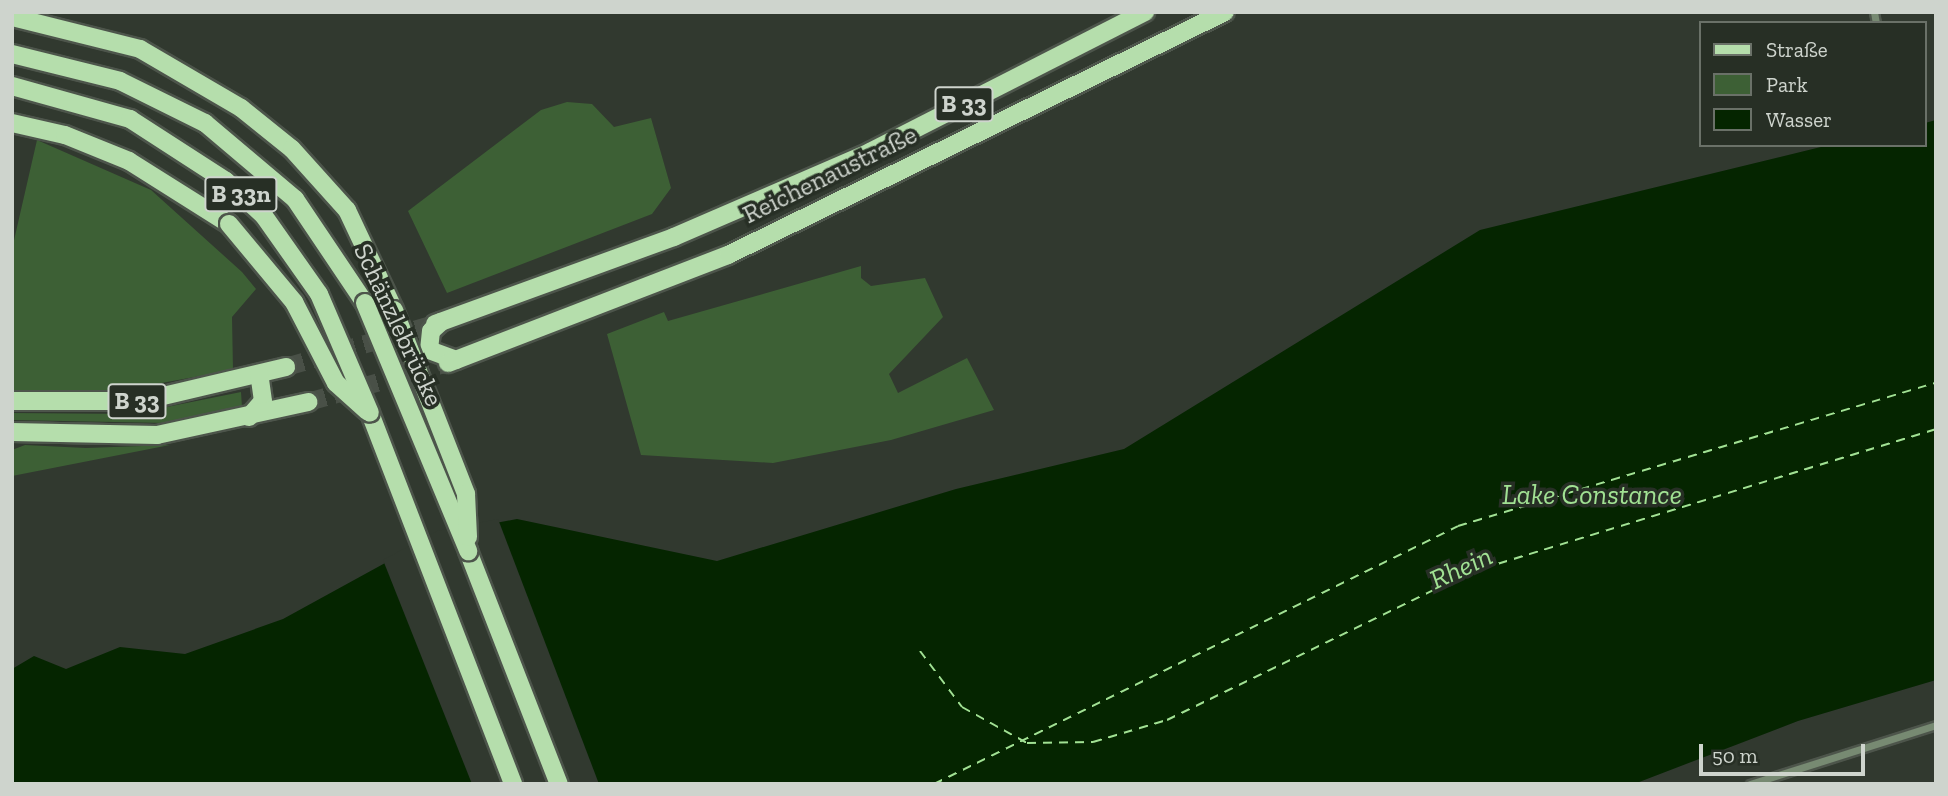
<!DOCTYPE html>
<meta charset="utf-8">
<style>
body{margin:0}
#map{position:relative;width:1948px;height:796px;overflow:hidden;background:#31392f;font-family:"Zilla Slab",serif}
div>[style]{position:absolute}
.green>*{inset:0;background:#3d6035}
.water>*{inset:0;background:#052500}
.pier>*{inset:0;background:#31392f}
.ferry>*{height:2px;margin-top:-1px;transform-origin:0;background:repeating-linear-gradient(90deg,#a1e193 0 9px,transparent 0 16px)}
.primary-tunnel>*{height:18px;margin-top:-9px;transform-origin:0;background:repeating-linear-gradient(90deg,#495047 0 18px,transparent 0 27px)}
.roads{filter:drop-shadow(2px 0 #4d554b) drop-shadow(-2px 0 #4d554b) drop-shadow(0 2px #4d554b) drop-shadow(0 -2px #4d554b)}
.minor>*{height:7px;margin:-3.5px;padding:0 3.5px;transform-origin:3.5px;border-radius:3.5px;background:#778a72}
.primary>*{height:18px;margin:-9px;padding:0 9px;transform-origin:9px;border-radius:9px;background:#b5deac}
.bridges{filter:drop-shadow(2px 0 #4d554b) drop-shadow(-2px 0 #4d554b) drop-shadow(0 2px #4d554b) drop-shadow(0 -2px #4d554b)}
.primary-bridge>*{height:18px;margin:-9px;padding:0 9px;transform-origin:9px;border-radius:9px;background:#b5deac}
span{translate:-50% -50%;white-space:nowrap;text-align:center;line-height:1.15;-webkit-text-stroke:7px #272f25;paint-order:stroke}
.shield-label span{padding:2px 5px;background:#272f25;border:2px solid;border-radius:5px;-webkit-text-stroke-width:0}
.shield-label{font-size:24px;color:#ced4cd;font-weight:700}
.street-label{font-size:26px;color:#ced4cd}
.water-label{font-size:28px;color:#a1e193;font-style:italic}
.frame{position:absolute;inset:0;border:14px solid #ced4cd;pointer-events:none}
.legend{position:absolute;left:1699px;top:21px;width:228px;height:126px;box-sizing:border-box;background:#272f25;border:2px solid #6a7168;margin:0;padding:9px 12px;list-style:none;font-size:21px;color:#ced4cd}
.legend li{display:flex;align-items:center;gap:14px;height:35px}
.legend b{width:35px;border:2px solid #6a7168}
.scale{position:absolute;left:1699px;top:744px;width:166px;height:32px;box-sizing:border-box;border:4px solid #ced4cd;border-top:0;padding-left:9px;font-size:21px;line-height:24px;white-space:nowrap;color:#ced4cd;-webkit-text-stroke:5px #272f25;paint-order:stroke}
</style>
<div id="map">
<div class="green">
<i style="clip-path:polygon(567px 102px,592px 104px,614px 127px,651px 118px,671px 188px,652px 214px,447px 293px,408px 211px,541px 110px)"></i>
<i style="clip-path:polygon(37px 140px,151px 190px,242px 272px,256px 289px,232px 317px,233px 370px,101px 394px,12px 390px,12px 249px)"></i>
<i style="clip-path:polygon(861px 266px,861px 278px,871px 286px,925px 278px,943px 317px,889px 374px,898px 393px,967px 358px,994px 410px,891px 440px,773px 463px,641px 455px,607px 334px,664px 312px,668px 321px)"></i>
<i style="clip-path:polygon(241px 392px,242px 407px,166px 423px,12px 420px,12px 413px,132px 414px)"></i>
<i style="clip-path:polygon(25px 445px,86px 448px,170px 445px,12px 476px,12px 450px)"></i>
</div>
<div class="water">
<i style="clip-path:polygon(1936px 120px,1936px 680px,1798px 721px,1634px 784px,12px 784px,12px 669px,34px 656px,66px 669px,120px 647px,185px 654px,283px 619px,438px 534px,517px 519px,717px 561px,956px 489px,1124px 449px,1480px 230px,1829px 145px,1925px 145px,1925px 123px)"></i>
</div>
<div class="pier">
<i style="clip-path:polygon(498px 519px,599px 784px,472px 784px,383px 560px,437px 531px)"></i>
</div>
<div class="ferry">
<i style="left:920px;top:651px;width:70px;rotate:53.1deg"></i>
<i style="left:962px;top:707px;width:74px;rotate:29deg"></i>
<i style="left:1027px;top:743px;width:66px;rotate:-0.9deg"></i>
<i style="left:1093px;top:742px;width:77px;rotate:-16.6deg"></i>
<i style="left:1167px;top:720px;width:335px;rotate:-26deg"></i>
<i style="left:1468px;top:573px;width:490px;rotate:-17.1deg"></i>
<i style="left:934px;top:784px;width:584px;rotate:-26.21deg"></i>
<i style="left:1458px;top:526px;width:499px;rotate:-16.7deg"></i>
</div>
<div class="primary-tunnel">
<i style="left:286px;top:367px;width:155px;rotate:-16.1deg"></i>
<i style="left:308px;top:402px;width:145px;rotate:-15.6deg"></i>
</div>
<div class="roads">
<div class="minor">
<i style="left:1874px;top:12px;width:11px;rotate:80deg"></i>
<i style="left:1750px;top:784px;width:195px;rotate:-17.6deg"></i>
</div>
<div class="primary">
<i style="left:12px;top:17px;width:132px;rotate:14deg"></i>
<i style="left:140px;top:49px;width:117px;rotate:30.3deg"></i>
<i style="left:241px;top:108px;width:65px;rotate:38.8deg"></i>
<i style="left:292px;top:149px;width:82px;rotate:48deg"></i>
<i style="left:347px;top:210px;width:110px;rotate:64.8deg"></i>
<i style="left:12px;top:54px;width:111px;rotate:14deg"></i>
<i style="left:120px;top:81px;width:95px;rotate:26.3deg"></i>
<i style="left:205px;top:123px;width:118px;rotate:40.2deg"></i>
<i style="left:295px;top:199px;width:125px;rotate:56.1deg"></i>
<i style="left:12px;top:123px;width:54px;rotate:12.8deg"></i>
<i style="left:65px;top:135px;width:69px;rotate:22.1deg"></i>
<i style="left:129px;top:161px;width:118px;rotate:32.2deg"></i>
<i style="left:441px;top:322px;width:13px;rotate:138deg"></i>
<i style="left:431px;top:331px;width:19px;rotate:96deg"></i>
<i style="left:429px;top:350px;width:29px;rotate:20deg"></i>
<i style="left:435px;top:324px;width:254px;rotate:-20deg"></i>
<i style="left:674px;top:237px;width:214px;rotate:-23.4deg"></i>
<i style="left:870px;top:152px;width:309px;rotate:-27deg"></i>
<i style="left:448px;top:363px;width:300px;rotate:-21.1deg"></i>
<i style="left:728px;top:255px;width:553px;rotate:-26.06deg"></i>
<i style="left:12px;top:401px;width:130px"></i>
<i style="left:142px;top:401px;width:148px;rotate:-13.3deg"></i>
<i style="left:370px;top:413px;width:398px;rotate:68.9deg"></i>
<i style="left:249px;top:417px;width:21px;rotate:-49deg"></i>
<i style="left:263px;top:401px;width:27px;rotate:-98deg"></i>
<i style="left:12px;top:432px;width:145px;rotate:1.2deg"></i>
<i style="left:157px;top:435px;width:155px;rotate:-12.3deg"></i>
<i style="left:468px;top:551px;width:250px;rotate:68.7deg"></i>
</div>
</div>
<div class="bridges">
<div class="primary-bridge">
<i style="left:12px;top:86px;width:123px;rotate:15.6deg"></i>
<i style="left:130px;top:119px;width:114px;rotate:32.9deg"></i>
<i style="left:226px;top:181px;width:52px;rotate:42.6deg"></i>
<i style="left:264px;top:216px;width:95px;rotate:54.8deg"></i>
<i style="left:319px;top:294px;width:129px;rotate:66.8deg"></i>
<i style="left:229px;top:224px;width:102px;rotate:50.2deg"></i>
<i style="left:294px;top:302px;width:91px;rotate:62.6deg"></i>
<i style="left:336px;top:383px;width:42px;rotate:42.1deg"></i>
<i style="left:365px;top:303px;width:269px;rotate:67.4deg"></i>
<i style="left:394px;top:310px;width:198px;rotate:68.6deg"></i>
<i style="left:466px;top:494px;width:43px;rotate:87.3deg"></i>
</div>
</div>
<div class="shield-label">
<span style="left:964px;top:104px">B 33</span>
<span style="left:241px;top:194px">B 33n</span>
<span style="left:137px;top:401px">B 33</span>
</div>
<div class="street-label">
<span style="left:830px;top:175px;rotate:-26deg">Reichenaustraße</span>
<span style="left:398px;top:325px;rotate:65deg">Schänzlebrücke</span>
</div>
<div class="water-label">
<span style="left:1592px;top:495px">Lake Constance</span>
<span style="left:1461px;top:568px;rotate:-25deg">Rhein</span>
</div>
<div class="frame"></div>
<ul class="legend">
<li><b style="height:9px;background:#b5deac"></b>Straße</li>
<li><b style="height:19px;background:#3d6035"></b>Park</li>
<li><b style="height:19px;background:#052500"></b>Wasser</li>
</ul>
<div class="scale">50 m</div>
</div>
